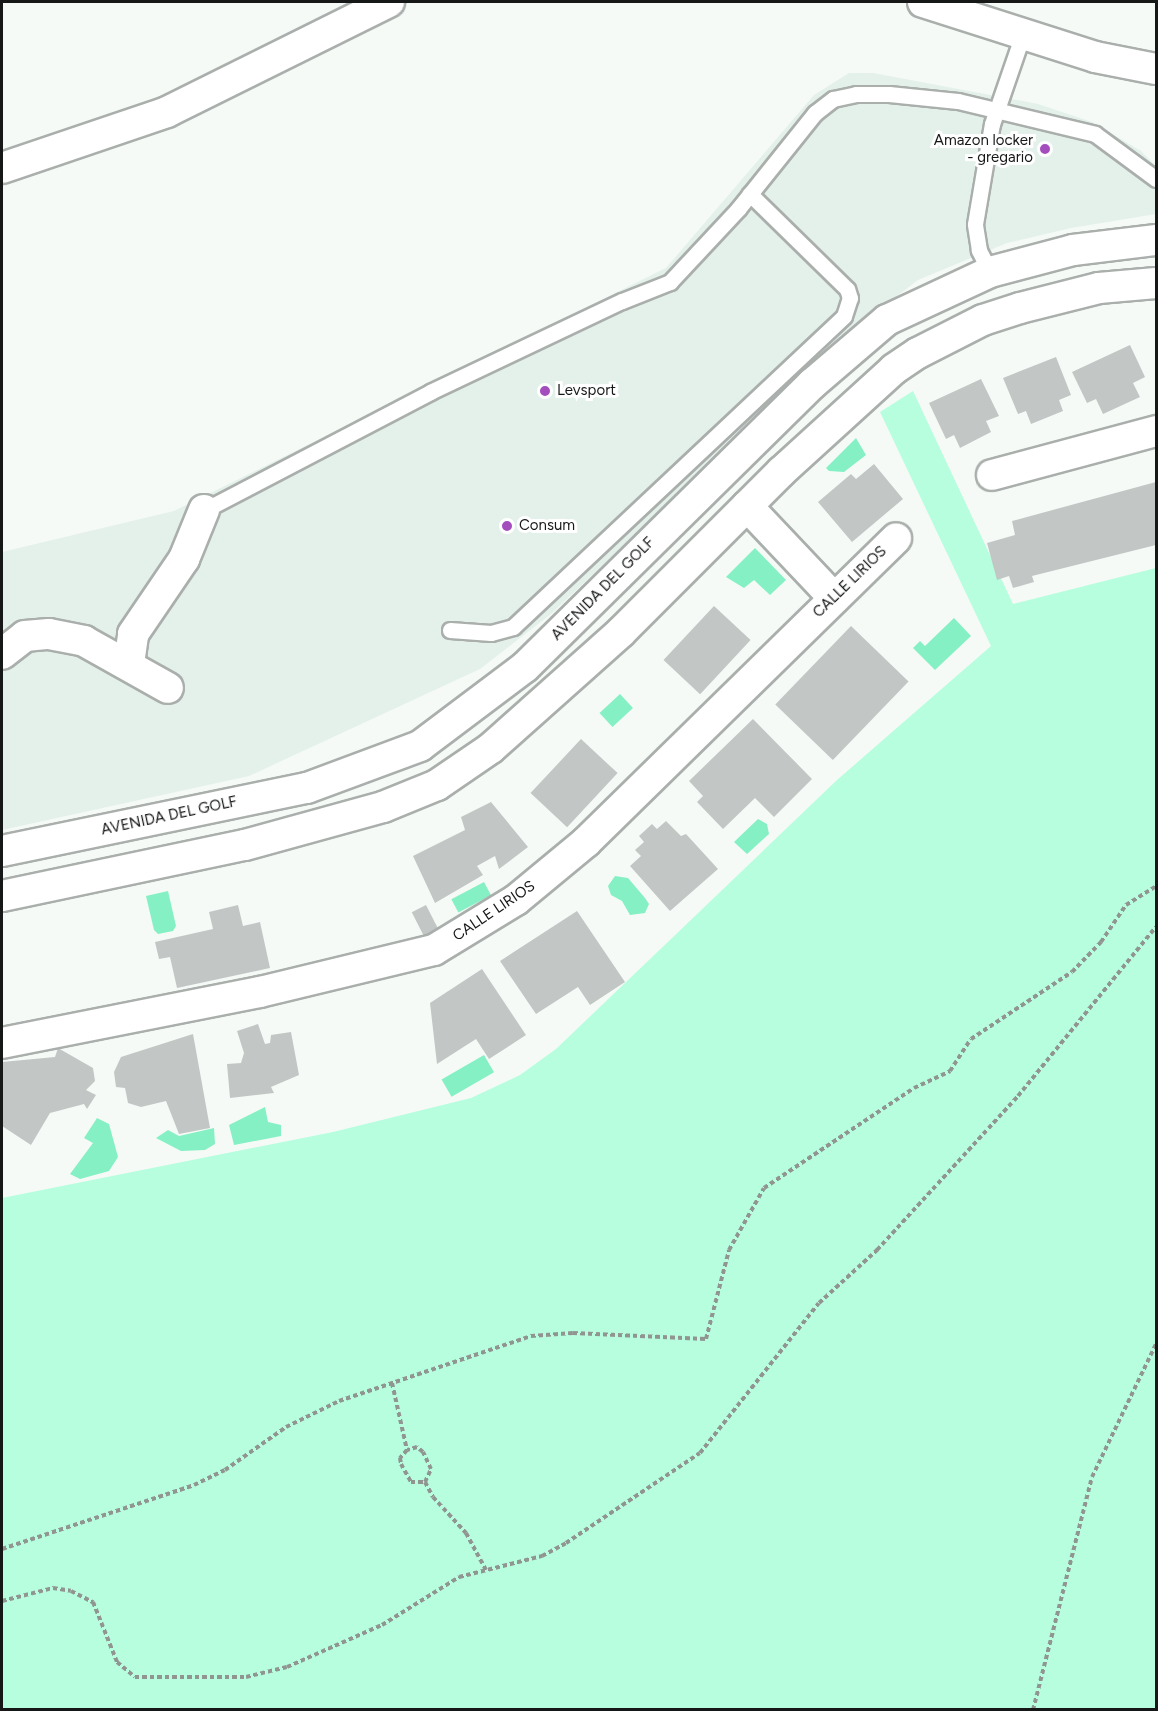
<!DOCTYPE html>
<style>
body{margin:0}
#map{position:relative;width:1158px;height:1711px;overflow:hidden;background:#f5faf7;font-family:Figtree,sans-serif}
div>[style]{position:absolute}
.built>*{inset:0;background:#e4f1ea}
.green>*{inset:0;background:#b6fedd}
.water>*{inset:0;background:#85f0c3;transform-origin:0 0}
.building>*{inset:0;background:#c2c7c5;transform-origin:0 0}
.path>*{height:4px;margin-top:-2px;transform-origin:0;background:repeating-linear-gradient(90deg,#919592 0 4.5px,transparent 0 7.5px)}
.roads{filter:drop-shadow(2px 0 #aaafac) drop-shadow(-2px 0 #aaafac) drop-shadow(0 2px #aaafac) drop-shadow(0 -2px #aaafac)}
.service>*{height:15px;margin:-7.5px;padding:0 7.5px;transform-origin:7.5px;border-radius:7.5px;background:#fff}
.minor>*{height:30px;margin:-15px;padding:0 15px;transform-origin:15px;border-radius:15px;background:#fff}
.dots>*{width:16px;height:16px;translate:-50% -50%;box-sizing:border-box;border:3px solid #fff;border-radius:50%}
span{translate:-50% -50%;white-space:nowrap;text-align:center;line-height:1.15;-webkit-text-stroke:6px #fff;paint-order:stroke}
.poi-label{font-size:15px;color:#161817}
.right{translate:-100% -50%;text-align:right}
.left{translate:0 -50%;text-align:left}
.street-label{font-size:15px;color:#161817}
.frame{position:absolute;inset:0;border:3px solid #161817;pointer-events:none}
</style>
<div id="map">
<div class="built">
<i style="clip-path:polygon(849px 73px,873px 73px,1038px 104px,1092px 122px,1141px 151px,1156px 166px,1156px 214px,1071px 228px,1007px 243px,918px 280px,842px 338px,551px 614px,480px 669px,249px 776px,2px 830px,2px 552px,174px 511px,666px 268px,814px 95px)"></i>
</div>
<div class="green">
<i style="clip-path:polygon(913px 391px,1013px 604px,1156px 568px,1156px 1709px,2px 1710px,2px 1198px,333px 1132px,471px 1098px,520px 1075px,556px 1049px,837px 780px,991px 646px,880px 412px)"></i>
</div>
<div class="water">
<i style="clip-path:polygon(856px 438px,866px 455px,844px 472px,829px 471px,826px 468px)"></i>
<i style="clip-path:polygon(755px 548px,786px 580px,770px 595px,754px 580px,744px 588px,726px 577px)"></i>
<i style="clip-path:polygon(954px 618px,971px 636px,935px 670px,913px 648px,920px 641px,925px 646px)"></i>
<i style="left:620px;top:694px;width:19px;height:28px;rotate:47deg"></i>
<i style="clip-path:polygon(758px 819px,767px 824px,769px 834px,747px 854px,734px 842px)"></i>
<i style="clip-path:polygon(615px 876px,628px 878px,645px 898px,649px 904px,645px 913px,630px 915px,622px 901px,611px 895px,608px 886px)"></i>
<i style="left:484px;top:882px;width:15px;height:37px;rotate:62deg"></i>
<i style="clip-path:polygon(168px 891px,176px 926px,173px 931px,158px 934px,154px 930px,146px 896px)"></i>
<i style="left:484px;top:1055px;width:20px;height:49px;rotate:60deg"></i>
<i style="clip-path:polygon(265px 1107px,268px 1122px,281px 1125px,281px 1136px,234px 1145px,229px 1125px)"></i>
<i style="clip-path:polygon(97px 1118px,109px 1124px,118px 1157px,109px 1171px,80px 1179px,70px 1174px,93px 1143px,84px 1138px)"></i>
<i style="clip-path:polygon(214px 1128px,215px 1144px,205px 1150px,181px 1151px,156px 1138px,168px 1130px,179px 1136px)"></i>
</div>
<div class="building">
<i style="clip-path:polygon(1130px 345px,1145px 377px,1133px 383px,1140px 397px,1103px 414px,1096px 399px,1087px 403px,1072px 372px)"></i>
<i style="clip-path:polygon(1056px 357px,1071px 395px,1059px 400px,1063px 411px,1031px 424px,1026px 411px,1018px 414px,1003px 378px)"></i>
<i style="clip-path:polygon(981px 379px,999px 416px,986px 421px,991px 432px,960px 448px,954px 435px,946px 439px,929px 403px)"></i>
<i style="clip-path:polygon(874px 464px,903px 499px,852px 542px,818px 502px,851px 474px,856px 479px)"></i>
<i style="clip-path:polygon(1156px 482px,1156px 545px,1032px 576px,1034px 582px,1013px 588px,1009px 576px,997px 580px,987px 543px,1015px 535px,1012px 521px)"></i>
<i style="left:714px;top:606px;width:50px;height:74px;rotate:43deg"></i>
<i style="left:851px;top:626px;width:80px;height:109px;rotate:44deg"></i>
<i style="clip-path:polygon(753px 719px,812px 779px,774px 817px,755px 798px,723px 829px,697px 802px,703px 796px,689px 781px)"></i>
<i style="left:581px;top:739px;width:50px;height:74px;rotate:43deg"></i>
<i style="clip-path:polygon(491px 802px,528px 847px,499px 869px,495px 856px,477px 866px,483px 875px,435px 903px,413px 856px,465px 830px,461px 817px)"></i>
<i style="clip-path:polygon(666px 821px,681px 836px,686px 834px,718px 869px,670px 911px,630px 866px,641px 856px,635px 850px,644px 842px,639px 836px,652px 824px,657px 829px)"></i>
<i style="clip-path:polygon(238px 905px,243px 926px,260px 922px,270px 968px,177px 988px,170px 957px,159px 959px,155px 942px,213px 929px,209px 912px)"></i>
<i style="left:426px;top:905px;width:30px;height:16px;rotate:63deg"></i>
<i style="clip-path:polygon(577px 911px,625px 982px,590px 1005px,578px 987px,536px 1014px,500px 961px)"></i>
<i style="clip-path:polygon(482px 969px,526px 1035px,489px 1059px,476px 1039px,437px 1064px,430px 1003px)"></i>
<i style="clip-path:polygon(258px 1024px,265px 1044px,270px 1043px,271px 1035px,291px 1032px,299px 1075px,271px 1087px,274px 1093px,230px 1098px,227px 1064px,241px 1063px,244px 1053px,237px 1031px)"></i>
<i style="clip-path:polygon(193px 1034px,210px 1128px,179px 1134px,166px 1101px,141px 1107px,128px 1103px,125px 1088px,116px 1087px,114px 1072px,121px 1057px)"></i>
<i style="clip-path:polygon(58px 1048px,93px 1068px,95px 1081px,86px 1090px,96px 1095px,87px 1109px,84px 1104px,50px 1113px,31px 1145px,2px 1126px,2px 1062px,55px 1057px)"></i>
</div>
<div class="path">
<i style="left:392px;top:1383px;width:69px;rotate:77.4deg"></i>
<i style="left:407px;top:1450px;width:11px;rotate:131deg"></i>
<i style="left:400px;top:1458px;width:6px;rotate:81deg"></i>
<i style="left:401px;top:1464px;width:21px;rotate:61deg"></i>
<i style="left:411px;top:1482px;width:14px"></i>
<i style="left:425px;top:1482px;width:14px;rotate:-65deg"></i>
<i style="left:431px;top:1469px;width:19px;rotate:-115deg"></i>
<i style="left:423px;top:1452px;width:8px;rotate:-140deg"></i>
<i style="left:417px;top:1447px;width:10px;rotate:163deg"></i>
<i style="left:425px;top:1482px;width:17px;rotate:62deg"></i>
<i style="left:433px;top:1497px;width:49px;rotate:47.5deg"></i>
<i style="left:466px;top:1533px;width:42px;rotate:61.6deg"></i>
<i style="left:2px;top:1549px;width:202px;rotate:-18.4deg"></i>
<i style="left:194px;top:1485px;width:34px;rotate:-26deg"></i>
<i style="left:225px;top:1470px;width:75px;rotate:-35.2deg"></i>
<i style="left:286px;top:1427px;width:59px;rotate:-26.1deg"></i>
<i style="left:339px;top:1401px;width:203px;rotate:-18.7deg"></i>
<i style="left:531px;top:1336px;width:42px;rotate:-4.1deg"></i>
<i style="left:573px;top:1333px;width:133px;rotate:2.6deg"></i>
<i style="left:706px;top:1339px;width:92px;rotate:-75.5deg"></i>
<i style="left:729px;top:1250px;width:71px;rotate:-60.6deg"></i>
<i style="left:764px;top:1188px;width:180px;rotate:-33.7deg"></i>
<i style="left:914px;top:1088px;width:40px;rotate:-25deg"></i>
<i style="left:950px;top:1071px;width:38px;rotate:-57deg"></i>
<i style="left:971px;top:1039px;width:121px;rotate:-33.6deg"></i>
<i style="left:1072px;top:972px;width:42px;rotate:-46deg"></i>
<i style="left:1101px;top:942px;width:45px;rotate:-56deg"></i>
<i style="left:1126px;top:905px;width:36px;rotate:-32deg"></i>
<i style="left:2px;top:1601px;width:53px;rotate:-14.3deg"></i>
<i style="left:53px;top:1588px;width:18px;rotate:9deg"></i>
<i style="left:71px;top:1591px;width:25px;rotate:27deg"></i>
<i style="left:93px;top:1602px;width:65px;rotate:68.2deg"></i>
<i style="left:117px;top:1662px;width:23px;rotate:40deg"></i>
<i style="left:135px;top:1677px;width:111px"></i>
<i style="left:246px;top:1677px;width:42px;rotate:-13.7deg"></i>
<i style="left:287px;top:1667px;width:104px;rotate:-23.9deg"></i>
<i style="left:382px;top:1625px;width:91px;rotate:-31.9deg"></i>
<i style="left:459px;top:1577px;width:86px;rotate:-14.2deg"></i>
<i style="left:542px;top:1556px;width:27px;rotate:-28deg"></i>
<i style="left:566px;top:1543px;width:161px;rotate:-33.9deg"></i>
<i style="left:700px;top:1453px;width:191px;rotate:-51.6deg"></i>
<i style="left:819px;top:1303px;width:79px;rotate:-42.4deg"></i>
<i style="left:877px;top:1250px;width:209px;rotate:-47.5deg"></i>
<i style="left:1018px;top:1096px;width:218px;rotate:-50.8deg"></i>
<i style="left:1033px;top:1710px;width:240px;rotate:-75.8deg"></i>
<i style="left:1092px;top:1477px;width:148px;rotate:-64.3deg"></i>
</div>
<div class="roads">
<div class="service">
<i style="left:990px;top:272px;width:25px;rotate:-117deg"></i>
<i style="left:979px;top:250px;width:26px;rotate:-99deg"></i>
<i style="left:975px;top:224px;width:101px;rotate:-80.4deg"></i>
<i style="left:992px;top:124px;width:95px;rotate:-71deg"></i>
<i style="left:199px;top:513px;width:261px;rotate:-27.6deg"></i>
<i style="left:430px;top:392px;width:212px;rotate:-25.4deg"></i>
<i style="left:622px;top:301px;width:52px;rotate:-21.6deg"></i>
<i style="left:670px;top:282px;width:100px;rotate:-47deg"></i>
<i style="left:738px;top:209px;width:123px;rotate:-51.3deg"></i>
<i style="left:815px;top:113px;width:23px;rotate:-38deg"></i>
<i style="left:833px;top:99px;width:24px;rotate:-12deg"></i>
<i style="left:856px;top:94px;width:33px"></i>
<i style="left:889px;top:94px;width:69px;rotate:5.8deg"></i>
<i style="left:958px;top:101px;width:141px;rotate:13.5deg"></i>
<i style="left:1095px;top:134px;width:76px;rotate:36.4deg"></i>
<i style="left:450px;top:630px;width:41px;rotate:4.2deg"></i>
<i style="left:491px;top:633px;width:23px;rotate:-15deg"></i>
<i style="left:513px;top:627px;width:454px;rotate:-43.2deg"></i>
<i style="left:844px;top:316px;width:19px;rotate:-72deg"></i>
<i style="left:850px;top:298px;width:9px;rotate:-108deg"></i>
<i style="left:847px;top:289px;width:136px;rotate:-135.6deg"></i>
</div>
<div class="minor">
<i style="left:923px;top:2px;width:181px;rotate:17.7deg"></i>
<i style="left:1095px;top:57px;width:62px;rotate:11.1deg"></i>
<i style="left:2px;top:168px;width:174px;rotate:-18.7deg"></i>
<i style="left:167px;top:112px;width:248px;rotate:-26.4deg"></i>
<i style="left:992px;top:475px;width:170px;rotate:-15deg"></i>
<i style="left:747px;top:506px;width:127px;rotate:46.6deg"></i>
<i style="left:2px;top:654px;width:29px;rotate:-38deg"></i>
<i style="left:25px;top:636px;width:24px;rotate:-5deg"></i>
<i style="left:49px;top:634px;width:36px;rotate:11deg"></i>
<i style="left:84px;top:641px;width:96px;rotate:29.2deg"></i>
<i style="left:129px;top:664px;width:30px;rotate:-82deg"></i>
<i style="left:133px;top:634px;width:91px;rotate:-55.8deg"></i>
<i style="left:184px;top:559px;width:53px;rotate:-67.8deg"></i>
<i style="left:2px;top:851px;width:311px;rotate:-11.7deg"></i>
<i style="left:307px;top:788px;width:121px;rotate:-20.4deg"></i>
<i style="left:420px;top:746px;width:131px;rotate:-37deg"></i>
<i style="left:525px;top:667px;width:403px;rotate:-44.6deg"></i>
<i style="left:812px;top:384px;width:99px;rotate:-40.5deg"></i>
<i style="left:887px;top:320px;width:114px;rotate:-25deg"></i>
<i style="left:990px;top:272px;width:86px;rotate:-14.8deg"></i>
<i style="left:1073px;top:250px;width:84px;rotate:-6.9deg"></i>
<i style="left:2px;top:896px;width:248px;rotate:-11.9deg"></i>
<i style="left:245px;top:845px;width:143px;rotate:-15.4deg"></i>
<i style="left:383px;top:807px;width:58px;rotate:-22.2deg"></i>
<i style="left:437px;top:785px;width:65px;rotate:-34.4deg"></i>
<i style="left:491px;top:748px;width:174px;rotate:-41.7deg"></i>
<i style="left:621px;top:632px;width:226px;rotate:-45deg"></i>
<i style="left:781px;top:472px;width:153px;rotate:-42.3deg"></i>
<i style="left:894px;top:369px;width:29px;rotate:-34deg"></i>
<i style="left:918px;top:353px;width:73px;rotate:-26.9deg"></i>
<i style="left:983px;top:320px;width:39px;rotate:-18deg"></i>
<i style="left:1020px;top:308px;width:81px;rotate:-14.2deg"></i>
<i style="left:1099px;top:288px;width:57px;rotate:-5deg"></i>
<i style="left:2px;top:1043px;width:263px;rotate:-11.2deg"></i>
<i style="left:260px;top:992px;width:179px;rotate:-13.6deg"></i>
<i style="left:434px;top:950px;width:96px;rotate:-31.4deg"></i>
<i style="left:516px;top:900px;width:91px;rotate:-39.6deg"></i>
<i style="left:586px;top:842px;width:434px;rotate:-44.4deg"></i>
</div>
</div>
<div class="dots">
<i style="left:1045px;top:149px;background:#a34ebc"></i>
<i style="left:545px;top:391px;background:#a34ebc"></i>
<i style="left:507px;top:526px;background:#a34ebc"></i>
</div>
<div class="poi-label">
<span class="right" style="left:1033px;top:149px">Amazon locker<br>- gregario</span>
<span class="left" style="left:557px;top:391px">Levsport</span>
<span class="left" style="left:519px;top:526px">Consum</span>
</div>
<div class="street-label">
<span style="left:850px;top:582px;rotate:-44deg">CALLE LIRIOS</span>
<span style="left:603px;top:589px;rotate:-45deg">AVENIDA DEL GOLF</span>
<span style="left:169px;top:816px;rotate:-12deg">AVENIDA DEL GOLF</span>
<span style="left:494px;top:911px;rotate:-34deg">CALLE LIRIOS</span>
</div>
<div class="frame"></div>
</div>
